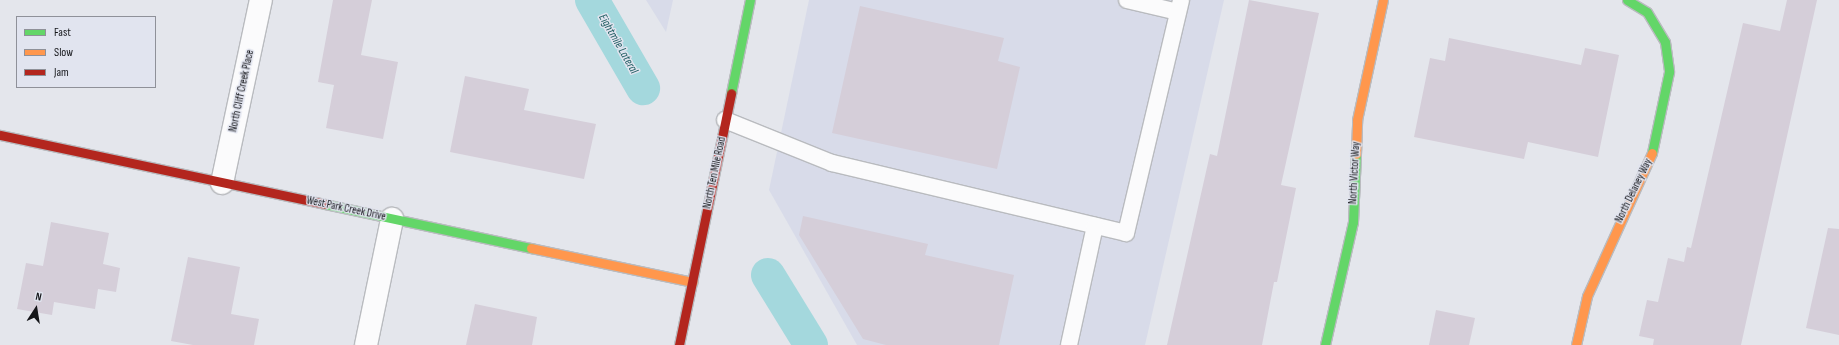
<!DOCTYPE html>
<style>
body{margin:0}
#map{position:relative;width:1839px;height:345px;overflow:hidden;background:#e4e6ec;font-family:"Sofia Sans Condensed",sans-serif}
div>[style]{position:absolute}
.built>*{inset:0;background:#d8dbe9}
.canal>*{height:34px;margin:-17px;padding:0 17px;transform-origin:17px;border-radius:17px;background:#a4d8dd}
.building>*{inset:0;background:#d5ced9}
.roads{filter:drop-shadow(1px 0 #b9bbbf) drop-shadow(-1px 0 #b9bbbf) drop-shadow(0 1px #b9bbbf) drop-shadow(0 -1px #b9bbbf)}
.lane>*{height:16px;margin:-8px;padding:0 8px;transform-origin:8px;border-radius:8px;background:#fbfbfc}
.street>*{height:22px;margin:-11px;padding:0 11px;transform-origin:11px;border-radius:11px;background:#fbfbfc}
.fast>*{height:9px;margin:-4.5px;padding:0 4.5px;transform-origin:4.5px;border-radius:4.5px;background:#63d668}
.slow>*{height:9px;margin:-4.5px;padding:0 4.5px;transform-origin:4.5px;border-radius:4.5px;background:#ff974d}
.jam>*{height:9px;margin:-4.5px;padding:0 4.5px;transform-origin:4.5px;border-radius:4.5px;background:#b3261e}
span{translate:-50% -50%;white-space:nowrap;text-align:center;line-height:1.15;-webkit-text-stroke:3px #e1e4ef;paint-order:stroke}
.street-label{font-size:11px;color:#141519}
.water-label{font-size:12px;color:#205e62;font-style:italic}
.legend{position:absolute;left:16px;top:16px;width:140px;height:72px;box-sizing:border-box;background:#e1e4ef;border:1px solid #8f9199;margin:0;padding:5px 7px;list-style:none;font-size:12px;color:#141519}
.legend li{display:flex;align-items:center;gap:8px;height:20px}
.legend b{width:20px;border:1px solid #8f9199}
.north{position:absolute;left:16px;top:289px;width:40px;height:40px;-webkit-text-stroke:3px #e1e4ef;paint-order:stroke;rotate:12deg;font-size:11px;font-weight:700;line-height:16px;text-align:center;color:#141519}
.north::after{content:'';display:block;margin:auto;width:14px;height:18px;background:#141519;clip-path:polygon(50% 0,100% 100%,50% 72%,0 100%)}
</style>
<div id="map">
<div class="built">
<i style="clip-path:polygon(646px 0,673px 0,666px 32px)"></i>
<i style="clip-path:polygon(809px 0,1224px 0,1145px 345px,857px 345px,769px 190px)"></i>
</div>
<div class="canal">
<i style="left:592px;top:0;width:102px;rotate:59.9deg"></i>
<i style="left:768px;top:275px;width:82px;rotate:58.4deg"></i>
</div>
<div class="building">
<i style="clip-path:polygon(333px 0,372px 0,361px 55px,398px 62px,383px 139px,326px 128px,334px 85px,318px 82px)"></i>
<i style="clip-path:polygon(1249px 0,1319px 13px,1281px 185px,1296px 188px,1277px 282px,1274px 282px,1262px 345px,1167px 345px,1210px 154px,1217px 156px)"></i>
<i style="clip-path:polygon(1787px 0,1817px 0,1741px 345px,1653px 345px,1654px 339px,1639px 336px,1647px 300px,1658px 302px,1668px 258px,1684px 262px,1687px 247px,1691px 248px,1743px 23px,1780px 31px)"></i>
<i style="clip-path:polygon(860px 6px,1004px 38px,998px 61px,1020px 67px,997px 169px,832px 133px)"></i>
<i style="clip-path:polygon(1449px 38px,1581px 65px,1585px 48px,1619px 55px,1598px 157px,1528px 142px,1524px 159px,1414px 137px,1430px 58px,1445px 61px)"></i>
<i style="clip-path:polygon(465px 76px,529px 89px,524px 110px,596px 124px,584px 179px,450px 152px)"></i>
<i style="clip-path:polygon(803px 216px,928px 244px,925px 255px,1014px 275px,999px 345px,886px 345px,863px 339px,799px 235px)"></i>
<i style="clip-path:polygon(51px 222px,109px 233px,103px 264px,120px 268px,116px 292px,98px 289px,95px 309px,54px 302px,52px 315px,17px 309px,26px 263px,43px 266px)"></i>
<i style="clip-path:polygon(1828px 228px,1839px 229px,1839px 335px,1806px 328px)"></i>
<i style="clip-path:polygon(188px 257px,240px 267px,231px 314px,259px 319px,254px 345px,193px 345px,171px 341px)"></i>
<i style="clip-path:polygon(475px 304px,537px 317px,532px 345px,466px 345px)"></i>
<i style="clip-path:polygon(1436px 310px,1475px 318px,1469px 345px,1429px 345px)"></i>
</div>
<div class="roads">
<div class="lane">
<i style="left:1127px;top:0;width:52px;rotate:13.2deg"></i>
<i style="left:725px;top:120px;width:115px;rotate:21.9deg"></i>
<i style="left:832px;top:163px;width:302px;rotate:13.4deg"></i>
<i style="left:1126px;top:233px;width:239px;rotate:-76.7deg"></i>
<i style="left:1069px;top:345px;width:122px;rotate:-77.7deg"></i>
</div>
<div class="street">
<i style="left:222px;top:183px;width:187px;rotate:-78deg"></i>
<i style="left:366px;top:345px;width:129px;rotate:-78.3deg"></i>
</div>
<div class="fast">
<i style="left:1627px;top:0;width:23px;rotate:31deg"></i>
<i style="left:1647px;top:12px;width:35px;rotate:59deg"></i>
<i style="left:1665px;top:42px;width:30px;rotate:82deg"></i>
<i style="left:1669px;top:72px;width:83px;rotate:101.9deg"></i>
<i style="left:731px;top:93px;width:95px;rotate:-78.5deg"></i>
<i style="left:325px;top:204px;width:211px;rotate:12.1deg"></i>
<i style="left:1325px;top:345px;width:126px;rotate:-77.2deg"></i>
<i style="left:1353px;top:222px;width:68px;rotate:-87.5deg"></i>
</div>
<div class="slow">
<i style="left:1356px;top:154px;width:34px;rotate:-88deg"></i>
<i style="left:1357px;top:120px;width:123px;rotate:-77.8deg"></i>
<i style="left:531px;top:248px;width:165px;rotate:11.9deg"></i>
<i style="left:1576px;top:345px;width:50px;rotate:-77.3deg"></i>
<i style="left:1587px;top:296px;width:157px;rotate:-65.6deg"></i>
</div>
<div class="jam">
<i style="left:0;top:135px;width:332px;rotate:12deg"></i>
<i style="left:679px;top:345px;width:257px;rotate:-78.3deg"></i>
</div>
</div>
<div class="street-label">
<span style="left:242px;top:91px;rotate:-78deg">North Cliff Creek Place</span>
<span style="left:715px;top:173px;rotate:-78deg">North Ten Mile Road</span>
<span style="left:1355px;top:173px;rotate:-87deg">North Victor Way</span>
<span style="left:1634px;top:191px;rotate:-64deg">North Delaney Way</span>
<span style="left:346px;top:209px;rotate:12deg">West Park Creek Drive</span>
</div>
<div class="water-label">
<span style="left:618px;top:44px;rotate:60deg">Eightmile Lateral</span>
</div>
<ul class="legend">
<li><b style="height:5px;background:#63d668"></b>Fast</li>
<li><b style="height:5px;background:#ff974d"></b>Slow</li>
<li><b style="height:5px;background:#b3261e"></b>Jam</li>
</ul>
<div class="north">N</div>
</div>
